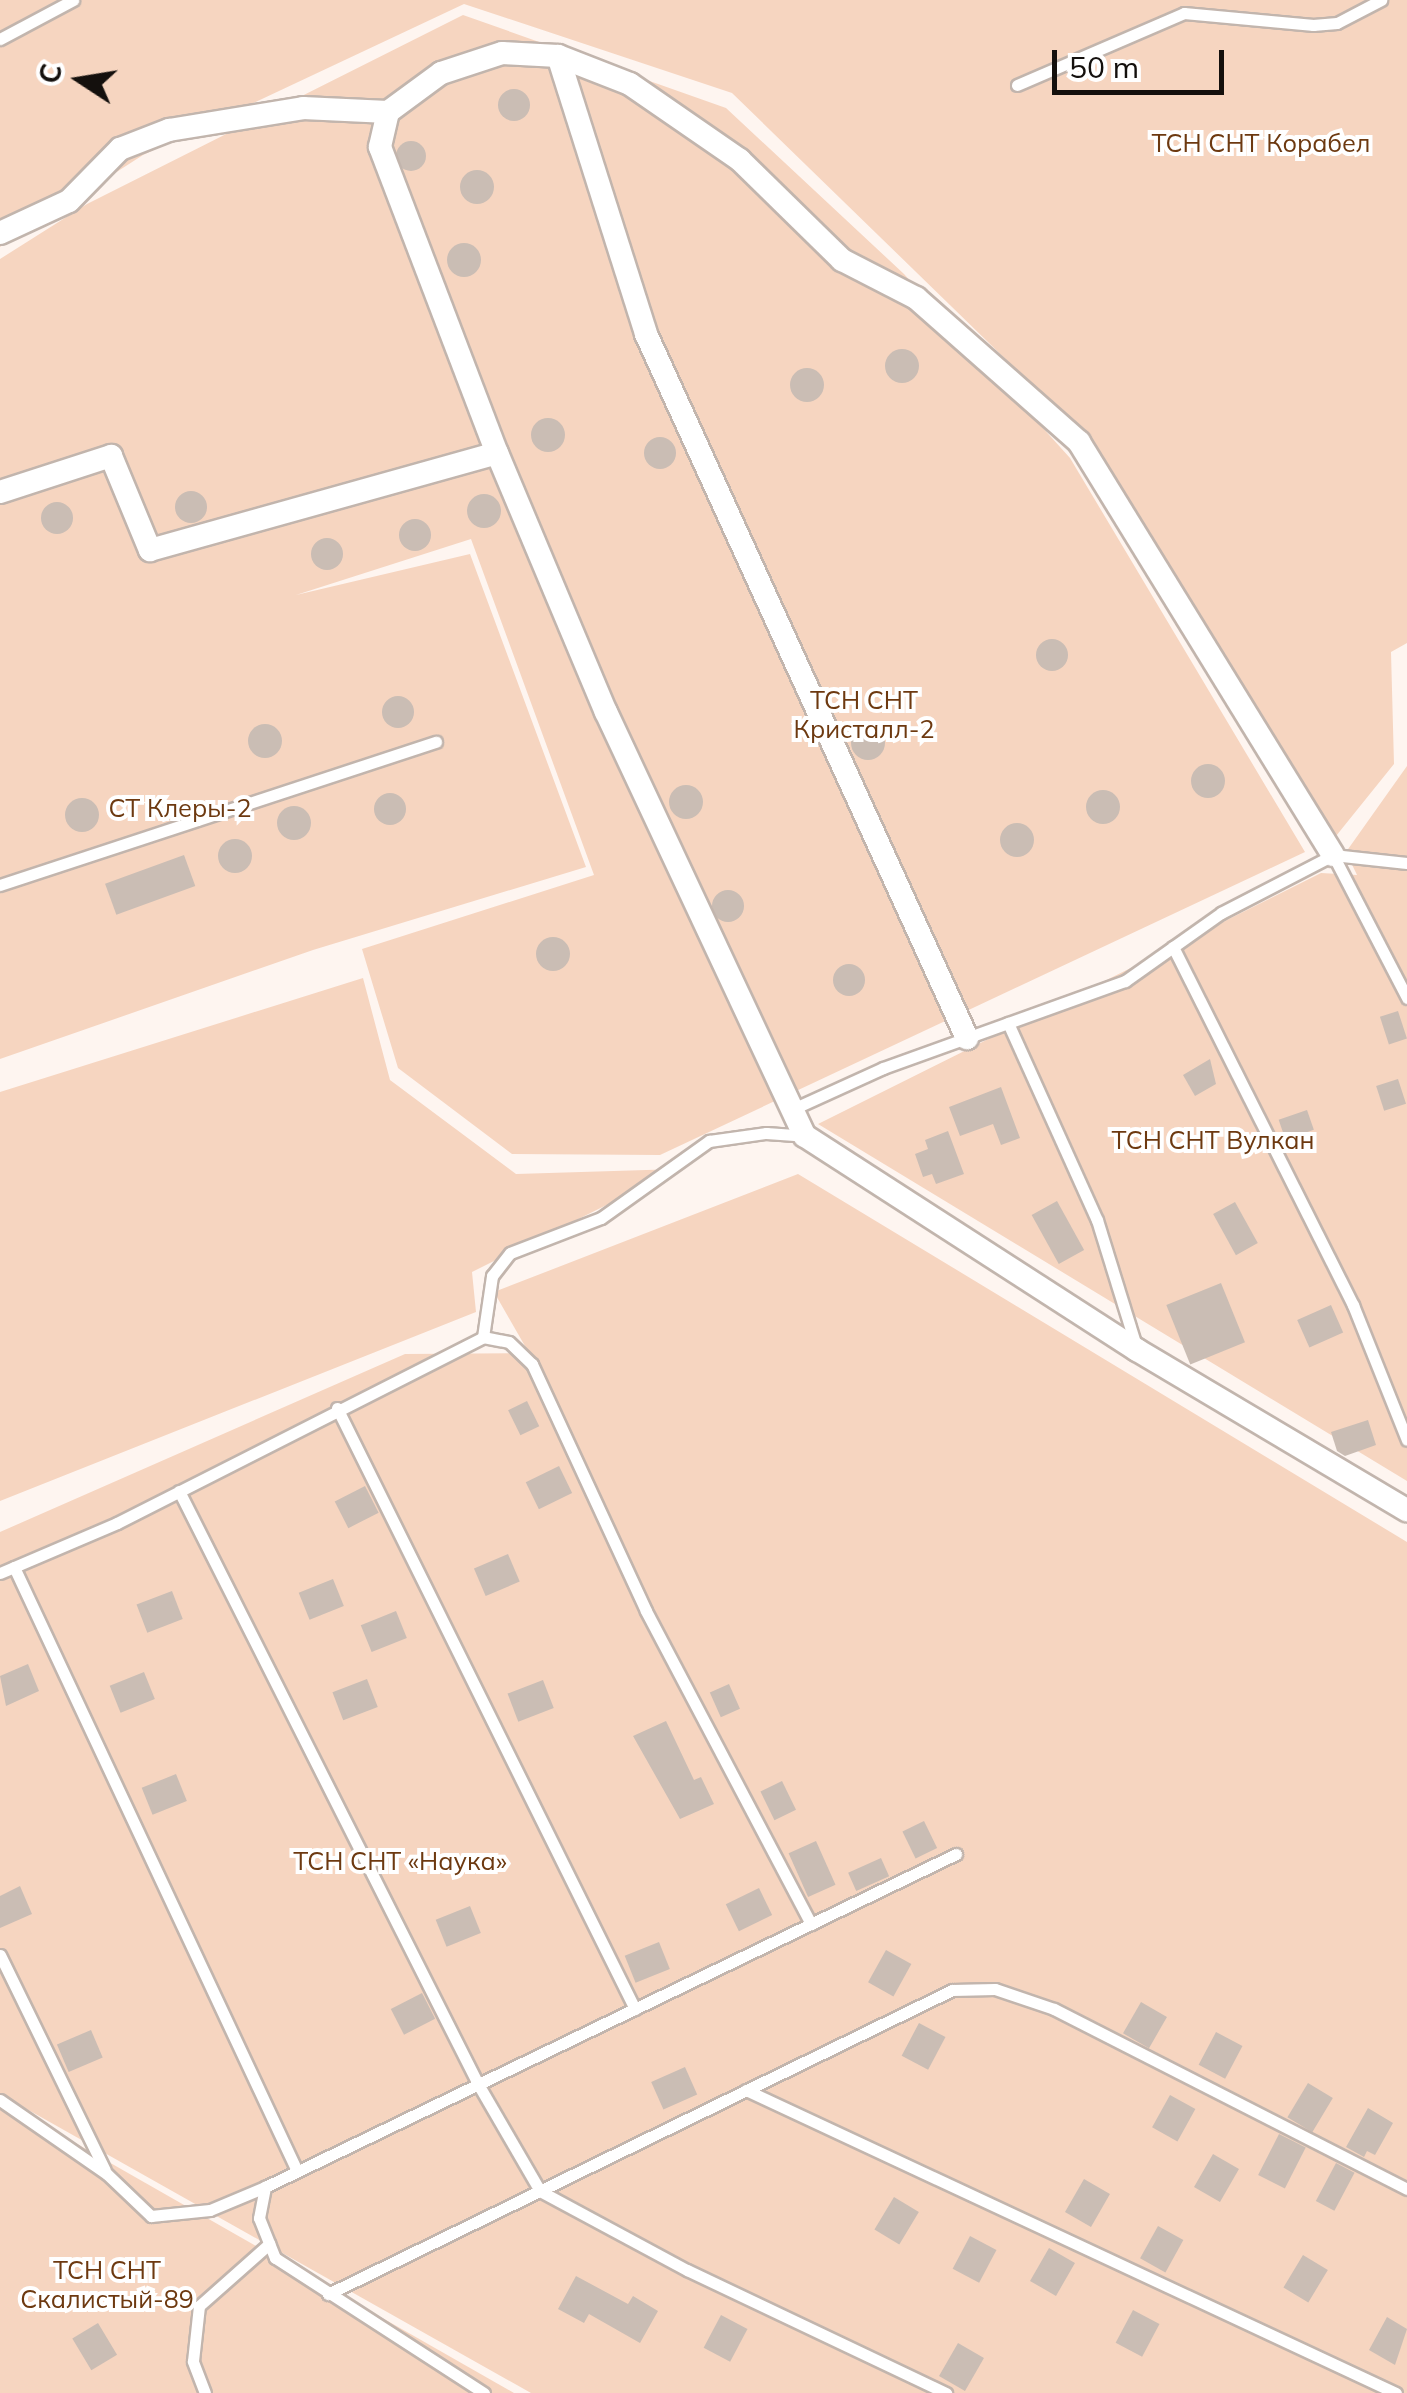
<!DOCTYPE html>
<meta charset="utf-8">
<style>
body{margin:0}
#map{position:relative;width:1407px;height:2393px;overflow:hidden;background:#fef5f0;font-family:Mulish,sans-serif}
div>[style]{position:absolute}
.green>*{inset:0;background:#f6d5c0}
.building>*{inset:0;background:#cabdb4;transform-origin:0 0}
.round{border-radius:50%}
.roads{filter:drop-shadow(2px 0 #c2b5ad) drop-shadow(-2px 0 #c2b5ad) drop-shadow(0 2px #c2b5ad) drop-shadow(0 -2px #c2b5ad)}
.service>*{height:11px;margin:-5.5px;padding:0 5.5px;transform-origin:5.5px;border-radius:5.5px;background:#fff}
.minor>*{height:22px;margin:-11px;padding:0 11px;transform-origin:11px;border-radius:11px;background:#fff}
span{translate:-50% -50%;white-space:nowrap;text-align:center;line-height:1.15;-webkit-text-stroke:8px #fff;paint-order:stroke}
.park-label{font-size:25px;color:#6d3910}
.north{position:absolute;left:30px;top:30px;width:100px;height:100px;-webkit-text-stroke:8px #fff;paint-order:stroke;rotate:282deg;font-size:28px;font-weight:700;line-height:40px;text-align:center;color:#14100d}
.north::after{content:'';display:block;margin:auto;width:35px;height:45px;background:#14100d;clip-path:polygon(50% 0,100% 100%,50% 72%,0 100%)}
.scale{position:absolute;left:1052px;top:50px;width:172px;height:45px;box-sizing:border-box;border:5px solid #14100d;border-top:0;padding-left:12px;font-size:30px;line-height:35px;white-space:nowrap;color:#14100d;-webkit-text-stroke:8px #fff;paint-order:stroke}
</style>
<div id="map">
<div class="green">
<i style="clip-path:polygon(0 0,1407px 0,1407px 643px,1391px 652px,1394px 764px,1332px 841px,1061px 413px,732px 93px,464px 4px,143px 155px,0 247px)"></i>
<i style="clip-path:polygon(463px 15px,726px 108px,904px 274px,1070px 458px,1305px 852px,660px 1155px,512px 1154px,398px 1068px,362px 949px,594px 875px,471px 539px,296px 595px,470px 554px,586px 867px,313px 950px,0 1059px,0 259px,87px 204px)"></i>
<i style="clip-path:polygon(1407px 766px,1407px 1481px,818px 1124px,1321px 873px,1357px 875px,1346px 852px)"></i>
<i style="clip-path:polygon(363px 978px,390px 1080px,516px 1174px,679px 1169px,472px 1272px,476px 1312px,0 1501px,0 1092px)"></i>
<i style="clip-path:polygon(798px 1174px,1407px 1542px,1407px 2393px,531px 2393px,0 2094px,0 1532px,405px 1354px,529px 1353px,494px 1292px)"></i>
<i style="clip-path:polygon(0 2100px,514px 2393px,0 2393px)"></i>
</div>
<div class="building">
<i class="round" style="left:498px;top:89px;width:32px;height:32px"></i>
<i class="round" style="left:396px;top:141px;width:30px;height:30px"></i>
<i class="round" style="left:460px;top:170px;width:34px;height:34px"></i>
<i class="round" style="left:447px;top:243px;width:34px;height:34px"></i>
<i class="round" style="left:885px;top:349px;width:34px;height:34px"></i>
<i class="round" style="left:790px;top:368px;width:34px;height:34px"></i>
<i class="round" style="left:531px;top:418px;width:34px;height:34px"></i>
<i class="round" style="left:644px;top:437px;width:32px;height:32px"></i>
<i class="round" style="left:175px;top:491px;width:32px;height:32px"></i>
<i class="round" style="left:467px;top:494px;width:34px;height:34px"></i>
<i class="round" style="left:41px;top:502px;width:32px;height:32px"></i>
<i class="round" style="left:399px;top:519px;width:32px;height:32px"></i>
<i class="round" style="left:311px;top:538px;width:32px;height:32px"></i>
<i class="round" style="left:1036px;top:639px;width:32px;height:32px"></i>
<i class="round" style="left:382px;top:696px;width:32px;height:32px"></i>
<i class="round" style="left:248px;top:724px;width:34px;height:34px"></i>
<i class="round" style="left:851px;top:726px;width:34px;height:34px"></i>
<i class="round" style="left:1191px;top:764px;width:34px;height:34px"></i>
<i class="round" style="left:669px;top:785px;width:34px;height:34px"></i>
<i class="round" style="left:1086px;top:790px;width:34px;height:34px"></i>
<i class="round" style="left:374px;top:793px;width:32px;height:32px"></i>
<i class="round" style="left:65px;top:798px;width:34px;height:34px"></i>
<i class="round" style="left:277px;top:806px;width:34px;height:34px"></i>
<i class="round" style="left:1000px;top:823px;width:34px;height:34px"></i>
<i class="round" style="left:218px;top:839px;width:34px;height:34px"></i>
<i style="left:184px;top:855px;width:33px;height:84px;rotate:70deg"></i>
<i class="round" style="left:712px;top:890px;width:32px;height:32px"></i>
<i class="round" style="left:536px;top:937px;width:34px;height:34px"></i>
<i class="round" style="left:833px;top:964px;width:32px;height:32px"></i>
<i style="left:1398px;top:1011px;width:29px;height:19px;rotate:72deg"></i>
<i style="clip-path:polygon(1210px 1059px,1216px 1084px,1195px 1096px,1183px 1075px)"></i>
<i style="left:1398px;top:1079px;width:26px;height:23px;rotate:72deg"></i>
<i style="clip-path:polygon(1001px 1087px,1020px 1138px,1001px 1145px,993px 1124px,960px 1136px,949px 1107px)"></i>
<i style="left:1307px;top:1110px;width:21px;height:30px;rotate:71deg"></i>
<i style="clip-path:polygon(948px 1131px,964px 1174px,936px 1184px,932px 1174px,923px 1177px,915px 1154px,928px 1149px,925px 1140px)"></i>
<i style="left:1057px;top:1201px;width:56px;height:29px;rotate:61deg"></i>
<i style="left:1235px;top:1202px;width:47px;height:25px;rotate:61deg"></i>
<i style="left:1221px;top:1283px;width:64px;height:59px;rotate:68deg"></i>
<i style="left:1331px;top:1305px;width:30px;height:37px;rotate:66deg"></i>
<i style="left:527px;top:1401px;width:28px;height:21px;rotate:64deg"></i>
<i style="clip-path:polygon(1368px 1420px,1376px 1445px,1345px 1456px,1337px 1451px,1331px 1432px)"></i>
<i style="left:559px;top:1466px;width:30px;height:37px;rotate:64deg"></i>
<i style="left:365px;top:1486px;width:30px;height:34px;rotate:63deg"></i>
<i style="left:508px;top:1554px;width:30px;height:37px;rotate:67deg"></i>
<i style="left:333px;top:1579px;width:29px;height:37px;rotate:68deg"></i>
<i style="left:172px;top:1591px;width:30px;height:38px;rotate:69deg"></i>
<i style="left:396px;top:1611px;width:29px;height:38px;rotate:68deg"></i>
<i style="clip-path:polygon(28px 1664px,39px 1691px,6px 1706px,0 1676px)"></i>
<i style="left:144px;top:1672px;width:29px;height:37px;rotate:68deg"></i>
<i style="left:367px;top:1679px;width:30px;height:37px;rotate:69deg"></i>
<i style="left:543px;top:1680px;width:30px;height:38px;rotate:69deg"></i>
<i style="left:729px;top:1684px;width:27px;height:21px;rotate:66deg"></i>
<i style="clip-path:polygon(666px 1721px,694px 1780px,701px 1777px,714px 1804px,680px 1819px,633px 1736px)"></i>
<i style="left:176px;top:1774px;width:29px;height:37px;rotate:68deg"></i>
<i style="left:782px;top:1781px;width:32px;height:24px;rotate:64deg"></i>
<i style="left:924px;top:1821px;width:30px;height:24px;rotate:64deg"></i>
<i style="left:816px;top:1841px;width:48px;height:30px;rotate:66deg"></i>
<i style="left:881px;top:1858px;width:20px;height:36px;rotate:66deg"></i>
<i style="clip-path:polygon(20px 1886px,32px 1914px,0 1928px,0 1896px)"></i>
<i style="left:759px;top:1888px;width:30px;height:37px;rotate:64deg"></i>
<i style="left:470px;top:1906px;width:29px;height:37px;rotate:68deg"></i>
<i style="left:659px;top:1942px;width:29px;height:37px;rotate:68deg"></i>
<i style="left:886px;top:1950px;width:29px;height:37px;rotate:29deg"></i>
<i style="left:422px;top:1993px;width:29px;height:35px;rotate:63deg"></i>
<i style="left:1141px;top:2002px;width:30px;height:36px;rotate:30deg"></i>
<i style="left:919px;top:2023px;width:30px;height:37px;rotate:28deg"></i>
<i style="left:91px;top:2030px;width:30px;height:37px;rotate:67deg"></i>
<i style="left:1216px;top:2032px;width:30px;height:37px;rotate:28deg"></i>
<i style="left:685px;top:2067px;width:30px;height:37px;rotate:66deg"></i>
<i style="left:1308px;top:2083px;width:29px;height:40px;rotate:31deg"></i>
<i style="left:1170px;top:2095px;width:29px;height:37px;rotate:29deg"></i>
<i style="clip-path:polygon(1368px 2108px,1393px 2123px,1375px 2155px,1367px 2151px,1364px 2157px,1346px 2147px)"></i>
<i style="left:1279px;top:2134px;width:30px;height:46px;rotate:27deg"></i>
<i style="left:1213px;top:2154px;width:30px;height:38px;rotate:30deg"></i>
<i style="left:1336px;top:2163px;width:21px;height:43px;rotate:28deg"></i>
<i style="left:1084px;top:2179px;width:30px;height:38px;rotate:30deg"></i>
<i style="left:894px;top:2197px;width:29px;height:38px;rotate:31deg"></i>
<i style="left:1158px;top:2226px;width:29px;height:37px;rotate:29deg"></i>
<i style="left:970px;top:2236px;width:30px;height:37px;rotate:28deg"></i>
<i style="left:1049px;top:2248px;width:30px;height:38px;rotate:30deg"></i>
<i style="left:1303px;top:2255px;width:29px;height:38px;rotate:31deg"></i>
<i style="clip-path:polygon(576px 2276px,628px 2304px,633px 2296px,658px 2311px,640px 2343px,589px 2314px,584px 2323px,558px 2309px)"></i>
<i style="left:1133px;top:2310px;width:30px;height:37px;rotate:28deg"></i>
<i style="left:721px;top:2315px;width:30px;height:37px;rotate:28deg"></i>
<i style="clip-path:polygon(1387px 2317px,1407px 2329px,1395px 2365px,1369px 2350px)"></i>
<i style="left:98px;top:2323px;width:37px;height:30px;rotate:59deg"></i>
<i style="left:958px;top:2343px;width:30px;height:38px;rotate:30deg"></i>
</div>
<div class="roads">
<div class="service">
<i style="left:0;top:39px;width:83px;rotate:-28.1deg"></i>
<i style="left:1017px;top:85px;width:182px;rotate:-23.3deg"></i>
<i style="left:1184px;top:13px;width:130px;rotate:5.3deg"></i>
<i style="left:1313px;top:25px;width:24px;rotate:-5deg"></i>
<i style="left:1337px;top:23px;width:50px;rotate:-27.6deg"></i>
<i style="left:1333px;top:855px;width:161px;rotate:62.6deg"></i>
<i style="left:0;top:885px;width:459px;rotate:-18.2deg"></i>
<i style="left:1173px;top:947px;width:401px;rotate:63.3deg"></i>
<i style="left:1353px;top:1305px;width:145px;rotate:68.2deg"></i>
<i style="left:1008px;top:1023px;width:216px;rotate:65.7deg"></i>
<i style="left:1097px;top:1220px;width:132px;rotate:72.8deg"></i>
<i style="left:793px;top:1109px;width:99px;rotate:-24.5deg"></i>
<i style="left:883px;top:1068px;width:257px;rotate:-19.8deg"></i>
<i style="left:1125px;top:981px;width:118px;rotate:-35.3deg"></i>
<i style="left:1221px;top:913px;width:126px;rotate:-27.4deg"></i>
<i style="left:1333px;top:855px;width:74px;rotate:6.2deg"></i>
<i style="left:483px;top:1337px;width:62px;rotate:-81.6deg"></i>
<i style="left:492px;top:1276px;width:29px;rotate:-52deg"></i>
<i style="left:510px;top:1253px;width:97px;rotate:-21deg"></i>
<i style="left:601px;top:1218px;width:133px;rotate:-35.5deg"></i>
<i style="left:709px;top:1141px;width:58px;rotate:-8deg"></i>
<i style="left:766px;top:1133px;width:39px;rotate:4deg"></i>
<i style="left:337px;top:1408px;width:671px;rotate:63.63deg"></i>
<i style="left:179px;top:1491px;width:664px;rotate:63.24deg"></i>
<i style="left:478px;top:2084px;width:124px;rotate:59.9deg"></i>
<i style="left:540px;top:2191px;width:167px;rotate:28.3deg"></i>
<i style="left:687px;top:2270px;width:287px;rotate:25.4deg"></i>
<i style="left:14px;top:1567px;width:667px;rotate:64.89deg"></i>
<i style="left:0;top:1573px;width:127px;rotate:-23.1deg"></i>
<i style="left:117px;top:1523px;width:411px;rotate:-26.9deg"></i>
<i style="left:483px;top:1337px;width:26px;rotate:11deg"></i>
<i style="left:509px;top:1342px;width:32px;rotate:44deg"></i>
<i style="left:532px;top:1364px;width:272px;rotate:65.2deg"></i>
<i style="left:646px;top:1611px;width:354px;rotate:62.2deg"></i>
<i style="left:0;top:1955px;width:239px;rotate:64deg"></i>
<i style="left:746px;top:2090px;width:717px;rotate:24.99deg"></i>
<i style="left:0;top:2100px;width:130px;rotate:34.7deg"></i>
<i style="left:107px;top:2174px;width:61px;rotate:43.7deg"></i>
<i style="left:151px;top:2216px;width:59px;rotate:-5.8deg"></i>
<i style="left:210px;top:2210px;width:60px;rotate:-22.7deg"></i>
<i style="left:328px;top:2294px;width:694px;rotate:-25.97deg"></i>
<i style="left:952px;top:1990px;width:43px;rotate:-1.3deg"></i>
<i style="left:995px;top:1989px;width:62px;rotate:18.7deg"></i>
<i style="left:1054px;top:2009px;width:396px;rotate:27deg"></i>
<i style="left:205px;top:2393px;width:34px;rotate:-111deg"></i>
<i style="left:193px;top:2361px;width:55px;rotate:-83.8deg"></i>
<i style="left:199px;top:2306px;width:94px;rotate:-41.5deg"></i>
<i style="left:484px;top:2393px;width:249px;rotate:-147.1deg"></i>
<i style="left:275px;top:2258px;width:43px;rotate:-111.8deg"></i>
<i style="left:259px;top:2218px;width:32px;rotate:-79deg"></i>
<i style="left:265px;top:2187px;width:767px;rotate:-25.73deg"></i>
</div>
<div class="minor">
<i style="left:558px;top:56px;width:292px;rotate:72.4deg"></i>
<i style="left:646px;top:334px;width:774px;rotate:65.49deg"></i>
<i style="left:0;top:233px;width:76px;rotate:-24.9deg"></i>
<i style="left:69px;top:201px;width:73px;rotate:-45.6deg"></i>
<i style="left:120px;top:149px;width:53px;rotate:-21.2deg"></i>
<i style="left:169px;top:130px;width:136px;rotate:-9.3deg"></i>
<i style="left:303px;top:108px;width:85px;rotate:2.7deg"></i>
<i style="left:0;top:492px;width:117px;rotate:-18deg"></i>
<i style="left:111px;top:456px;width:102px;rotate:67.5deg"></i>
<i style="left:150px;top:550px;width:360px;rotate:-15.6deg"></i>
<i style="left:1333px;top:855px;width:485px;rotate:-121.6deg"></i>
<i style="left:1079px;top:442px;width:217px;rotate:-138.5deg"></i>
<i style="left:916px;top:298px;width:83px;rotate:-152.8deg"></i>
<i style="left:842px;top:260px;width:143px;rotate:-135.6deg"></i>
<i style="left:740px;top:160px;width:134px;rotate:-145.4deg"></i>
<i style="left:630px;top:84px;width:77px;rotate:-158.7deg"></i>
<i style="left:558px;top:56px;width:56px;rotate:-176.9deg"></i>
<i style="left:502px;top:53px;width:64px;rotate:161.8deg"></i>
<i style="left:441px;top:73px;width:66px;rotate:143.7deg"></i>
<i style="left:388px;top:112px;width:36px;rotate:103deg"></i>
<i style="left:380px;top:147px;width:328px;rotate:69.1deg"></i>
<i style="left:497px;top:453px;width:281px;rotate:67.2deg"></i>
<i style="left:606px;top:712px;width:468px;rotate:64.9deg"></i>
<i style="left:805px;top:1136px;width:395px;rotate:32.8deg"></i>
<i style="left:1137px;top:1350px;width:314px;rotate:30.7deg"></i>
</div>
</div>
<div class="park-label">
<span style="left:1261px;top:143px">ТСН СНТ Корабел</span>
<span style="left:864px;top:715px">ТСН СНТ<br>Кристалл-2</span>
<span style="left:180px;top:808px">СТ Клеры-2</span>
<span style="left:1213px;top:1140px">ТСН СНТ Вулкан</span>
<span style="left:400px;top:1861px">ТСН СНТ «Наука»</span>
<span style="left:107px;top:2285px">ТСН СНТ<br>Скалистый-89</span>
</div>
<div class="north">С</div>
<div class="scale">50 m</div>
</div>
